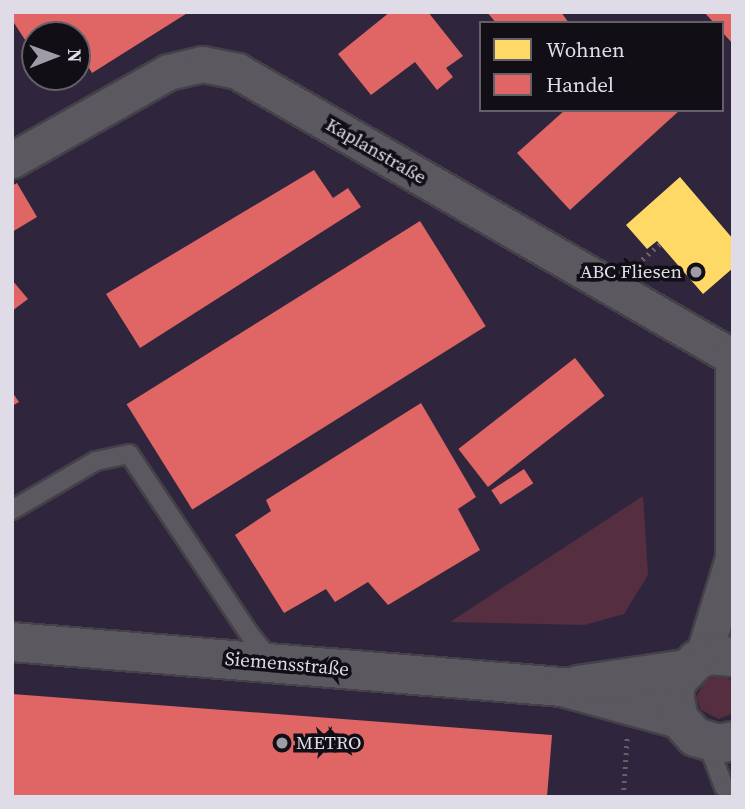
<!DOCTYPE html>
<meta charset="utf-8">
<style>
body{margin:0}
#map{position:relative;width:745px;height:809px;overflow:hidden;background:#2a2631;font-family:"Source Serif 4",serif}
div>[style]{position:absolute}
.built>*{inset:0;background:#2f263d}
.green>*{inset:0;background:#552f3f}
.homes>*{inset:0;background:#ffd966}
.shops>*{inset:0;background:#e06666;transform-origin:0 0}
.path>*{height:4.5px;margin-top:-2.25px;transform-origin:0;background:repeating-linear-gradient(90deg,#646168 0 2px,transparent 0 7px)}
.roads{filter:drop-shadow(2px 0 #444149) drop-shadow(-2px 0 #444149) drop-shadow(0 2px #444149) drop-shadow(0 -2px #444149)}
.service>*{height:18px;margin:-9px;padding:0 9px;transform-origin:9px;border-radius:9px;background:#5b5860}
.minor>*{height:35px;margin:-17.5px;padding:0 17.5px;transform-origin:17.5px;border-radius:17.5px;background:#5b5860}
.tertiary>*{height:38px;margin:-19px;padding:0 19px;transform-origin:19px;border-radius:19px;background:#5b5860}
.dots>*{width:19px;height:19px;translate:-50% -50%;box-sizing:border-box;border:4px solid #110e16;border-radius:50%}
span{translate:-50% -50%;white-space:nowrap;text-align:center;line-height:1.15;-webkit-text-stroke:7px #110e16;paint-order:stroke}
.street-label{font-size:19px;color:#dfdbe7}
.poi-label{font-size:19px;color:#dfdbe7}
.right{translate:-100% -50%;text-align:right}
.left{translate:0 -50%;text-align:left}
.frame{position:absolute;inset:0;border:14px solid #dfdbe7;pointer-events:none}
.legend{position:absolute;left:479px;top:21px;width:245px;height:91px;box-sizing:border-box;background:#110e16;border:2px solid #63606a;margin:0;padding:9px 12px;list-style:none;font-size:21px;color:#dfdbe7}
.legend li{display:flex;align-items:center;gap:14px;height:35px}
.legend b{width:35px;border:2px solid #63606a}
.north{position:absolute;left:21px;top:21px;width:70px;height:70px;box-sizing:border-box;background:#110e16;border:2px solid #63606a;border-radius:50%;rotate:89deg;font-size:19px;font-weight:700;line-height:28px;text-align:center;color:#dfdbe7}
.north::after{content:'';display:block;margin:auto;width:24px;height:32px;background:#a09ca7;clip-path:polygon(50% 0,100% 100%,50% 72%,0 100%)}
</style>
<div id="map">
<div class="built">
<i style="clip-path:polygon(evenodd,12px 12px,733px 12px,733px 797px,12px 797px,12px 12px,481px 23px,722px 23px,722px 110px,481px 110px,481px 23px,12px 12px,35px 35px,77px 35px,77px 77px,35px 77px,35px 35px)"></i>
</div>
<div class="green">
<i style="clip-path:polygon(643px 496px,648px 575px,624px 614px,584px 625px,450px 622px)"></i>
<i style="clip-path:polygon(720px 675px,733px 681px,733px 713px,719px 719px,701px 710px,696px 697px,706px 680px)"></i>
</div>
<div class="homes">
<i style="clip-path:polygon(680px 177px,733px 239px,733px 268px,703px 294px,657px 241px,647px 249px,626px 225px)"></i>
</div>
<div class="shops">
<i style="clip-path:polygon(12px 12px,189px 12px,92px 73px,77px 47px,77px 35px,35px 35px,35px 55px,12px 20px)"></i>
<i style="clip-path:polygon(390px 12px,428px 12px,463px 56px,446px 68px,453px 77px,437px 90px,415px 62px,371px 95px,338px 54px)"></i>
<i style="clip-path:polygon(487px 12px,561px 12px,569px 23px,496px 23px)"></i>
<i style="clip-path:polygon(704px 12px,733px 12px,733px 44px,722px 32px,722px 23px,714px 23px)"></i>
<i style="clip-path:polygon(565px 110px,680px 110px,570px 210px,517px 153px)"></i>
<i style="clip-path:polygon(314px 170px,333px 198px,348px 188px,361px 207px,140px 348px,106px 294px)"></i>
<i style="clip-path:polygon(17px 183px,37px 217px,12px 232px,12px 186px)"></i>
<i style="left:420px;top:221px;width:124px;height:346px;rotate:58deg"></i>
<i style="clip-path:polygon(12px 280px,28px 299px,12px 311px)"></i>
<i style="left:575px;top:358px;width:48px;height:148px;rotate:52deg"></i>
<i style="clip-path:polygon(12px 392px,19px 402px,12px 406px)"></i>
<i style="clip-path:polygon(421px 403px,476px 497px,458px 509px,480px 550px,388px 605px,368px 582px,335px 602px,326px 589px,284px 613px,235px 535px,271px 511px,266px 500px)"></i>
<i style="left:524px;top:469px;width:17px;height:39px;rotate:57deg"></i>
<i style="clip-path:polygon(12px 694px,552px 735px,547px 797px,12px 797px)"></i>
</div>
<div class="path">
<i style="left:637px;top:264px;width:30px;rotate:-41deg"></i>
<i style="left:623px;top:797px;width:59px;rotate:-86.1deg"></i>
</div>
<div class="roads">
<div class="service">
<i style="left:12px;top:510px;width:97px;rotate:-30.3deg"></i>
<i style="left:96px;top:461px;width:34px;rotate:-12deg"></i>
<i style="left:129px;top:454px;width:218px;rotate:56.2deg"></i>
<i style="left:250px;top:635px;width:34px;rotate:50deg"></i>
<i style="left:707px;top:742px;width:48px;rotate:69.3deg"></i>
<i style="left:724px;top:787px;width:13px;rotate:45deg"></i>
</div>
<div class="minor">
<i style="left:12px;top:160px;width:179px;rotate:-29.4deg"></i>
<i style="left:168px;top:72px;width:35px;rotate:-13deg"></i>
<i style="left:202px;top:64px;width:36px;rotate:11deg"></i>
<i style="left:237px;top:71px;width:570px;rotate:29.98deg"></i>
<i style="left:733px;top:354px;width:205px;rotate:90deg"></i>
<i style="left:703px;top:657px;width:103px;rotate:-73.1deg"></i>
</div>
<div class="tertiary">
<i style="left:12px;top:642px;width:552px;rotate:4.68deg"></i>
<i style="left:562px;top:687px;width:121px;rotate:15.3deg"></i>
<i style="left:733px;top:657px;width:23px;rotate:-175deg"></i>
<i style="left:710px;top:655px;width:14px;rotate:159deg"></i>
<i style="left:697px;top:660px;width:29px;rotate:134deg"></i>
<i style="left:677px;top:681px;width:14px;rotate:102deg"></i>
<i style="left:674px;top:695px;width:25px;rotate:78deg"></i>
<i style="left:679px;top:719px;width:24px;rotate:48deg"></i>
<i style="left:695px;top:737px;width:25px;rotate:16deg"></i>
<i style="left:719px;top:744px;width:14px;rotate:-12deg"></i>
<i style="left:578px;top:685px;width:109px;rotate:-8.4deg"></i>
</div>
</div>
<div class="dots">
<i style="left:696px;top:272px;background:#a09ca7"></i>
<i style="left:282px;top:743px;background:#a09ca7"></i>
</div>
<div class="street-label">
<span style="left:376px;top:151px;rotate:30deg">Kaplanstraße</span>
<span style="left:287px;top:664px;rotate:5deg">Siemensstraße</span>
</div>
<div class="poi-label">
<span class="right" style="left:682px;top:272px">ABC Fliesen</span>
<span class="left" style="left:296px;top:743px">METRO</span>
</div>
<div class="frame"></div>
<ul class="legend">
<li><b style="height:19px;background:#ffd966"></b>Wohnen</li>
<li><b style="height:19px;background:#e06666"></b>Handel</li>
</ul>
<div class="north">N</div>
</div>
